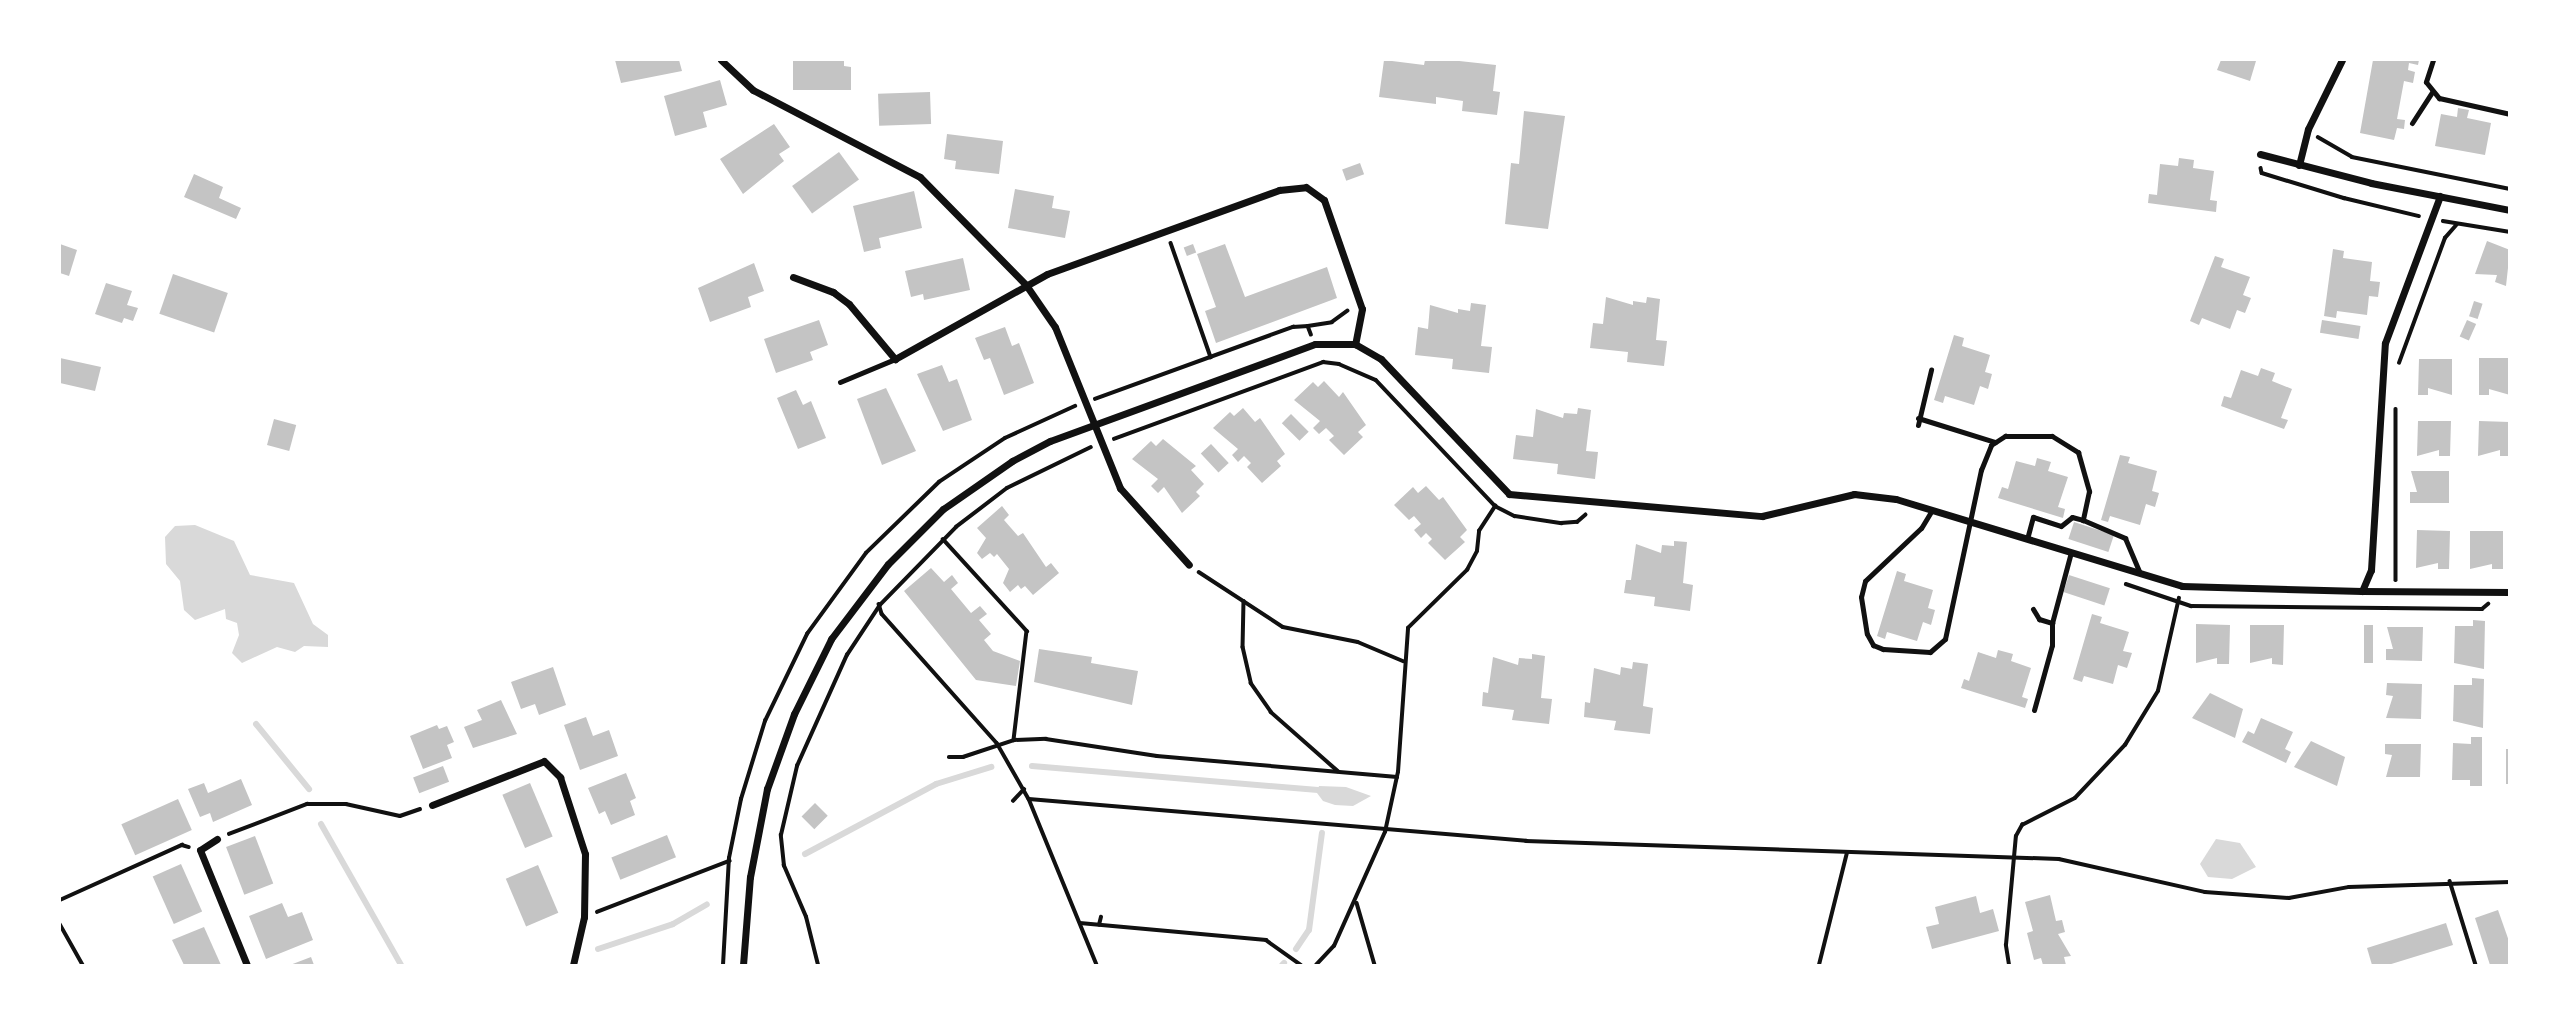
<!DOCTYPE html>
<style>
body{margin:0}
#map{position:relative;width:2569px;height:1025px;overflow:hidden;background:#fff;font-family:Signika,sans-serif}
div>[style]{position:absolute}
.water>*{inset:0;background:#d9d9d9}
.stream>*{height:6px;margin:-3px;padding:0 3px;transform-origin:3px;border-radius:3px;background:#d9d9d9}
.building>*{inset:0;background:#c4c4c4;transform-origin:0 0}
.path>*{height:3.5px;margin:-1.75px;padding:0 1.75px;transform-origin:1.75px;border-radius:1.75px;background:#111}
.service>*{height:5px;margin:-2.5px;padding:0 2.5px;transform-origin:2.5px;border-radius:2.5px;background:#111}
.minor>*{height:7px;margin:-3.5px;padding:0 3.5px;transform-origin:3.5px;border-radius:3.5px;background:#111}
span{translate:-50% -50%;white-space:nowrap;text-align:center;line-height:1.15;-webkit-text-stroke:7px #fff;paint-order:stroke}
.frame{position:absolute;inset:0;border:61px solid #fff;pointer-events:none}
</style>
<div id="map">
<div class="water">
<i style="clip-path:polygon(195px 525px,234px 541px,250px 575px,294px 583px,313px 624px,328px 635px,328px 647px,304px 646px,295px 652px,277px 647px,242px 663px,232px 653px,239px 635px,237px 623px,226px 619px,225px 609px,195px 620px,184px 610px,180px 581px,166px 564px,165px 537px,175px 526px)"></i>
<i style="clip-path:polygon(1319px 786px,1346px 787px,1371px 796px,1353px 806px,1335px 805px,1323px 801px,1317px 793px)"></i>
<i style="clip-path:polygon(2216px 839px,2240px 843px,2256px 867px,2232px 879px,2208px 877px,2200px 864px)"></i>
</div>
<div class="stream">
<i style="left:256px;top:724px;width:84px;rotate:50.8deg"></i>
<i style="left:1032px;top:766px;width:287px;rotate:4.8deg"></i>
<i style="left:321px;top:824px;width:162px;rotate:60.4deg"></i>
<i style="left:805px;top:854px;width:149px;rotate:-28.1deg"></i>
<i style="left:936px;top:784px;width:58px;rotate:-17.2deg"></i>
<i style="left:598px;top:949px;width:79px;rotate:-18.4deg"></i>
<i style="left:673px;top:924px;width:39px;rotate:-30deg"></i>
<i style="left:1296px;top:949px;width:23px;rotate:-56deg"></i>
<i style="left:1309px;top:930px;width:98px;rotate:-82.4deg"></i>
<i style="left:1282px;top:965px;width:3px;rotate:-45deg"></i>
</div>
<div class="building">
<i style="clip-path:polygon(615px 60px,679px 60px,682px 71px,621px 83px)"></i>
<i style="clip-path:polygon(793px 60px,844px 60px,844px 66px,851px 67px,851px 90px,793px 90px)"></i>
<i style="clip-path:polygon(1384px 60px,1424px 65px,1425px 60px,1450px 60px,1496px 65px,1493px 91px,1500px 92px,1497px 115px,1462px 111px,1463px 101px,1436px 97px,1436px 104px,1379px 97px)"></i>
<i style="clip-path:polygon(2221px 60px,2256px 61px,2250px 81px,2217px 70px)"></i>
<i style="clip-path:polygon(2373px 60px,2419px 60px,2418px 65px,2409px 63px,2408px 70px,2415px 72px,2413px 83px,2404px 81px,2397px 119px,2405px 120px,2404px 129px,2397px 128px,2394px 140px,2360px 133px)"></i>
<i style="clip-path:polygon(720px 80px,727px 105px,703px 112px,707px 127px,675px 136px,664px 96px)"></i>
<i style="left:930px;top:92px;width:32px;height:52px;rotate:88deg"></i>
<i style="clip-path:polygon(2458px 108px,2469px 110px,2467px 118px,2491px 123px,2485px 155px,2435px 146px,2441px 114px,2457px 117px)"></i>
<i style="clip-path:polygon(1524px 111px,1565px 116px,1548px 229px,1505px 224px,1511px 163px,1519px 164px)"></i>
<i style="clip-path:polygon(774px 124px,790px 147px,779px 154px,784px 161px,743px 194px,720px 159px)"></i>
<i style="clip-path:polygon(947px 134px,1003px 141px,999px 174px,955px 169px,956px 161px,944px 159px)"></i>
<i style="left:839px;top:152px;width:34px;height:58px;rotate:54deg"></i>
<i style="clip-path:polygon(2179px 158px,2194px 160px,2193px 168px,2214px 171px,2210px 200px,2217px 201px,2216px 212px,2148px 203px,2149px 194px,2157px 195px,2160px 164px,2178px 166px)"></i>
<i style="left:1360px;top:163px;width:12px;height:19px;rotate:70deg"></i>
<i style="clip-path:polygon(194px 174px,223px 187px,219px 198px,241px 208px,236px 219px,184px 197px)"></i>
<i style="clip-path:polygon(1015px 189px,1054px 196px,1052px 208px,1070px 211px,1065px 238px,1008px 228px)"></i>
<i style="clip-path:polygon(914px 191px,922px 228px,879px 238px,881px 248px,864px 252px,853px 206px)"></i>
<i style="clip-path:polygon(2487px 241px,2510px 250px,2506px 286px,2495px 282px,2497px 275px,2475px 274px)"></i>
<i style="clip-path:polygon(60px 244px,77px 250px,69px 276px,60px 273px)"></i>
<i style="left:1193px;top:244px;width:9px;height:10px;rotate:69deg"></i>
<i style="clip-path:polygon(1225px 244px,1245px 297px,1327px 267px,1337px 298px,1216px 343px,1205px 311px,1216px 307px,1197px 254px)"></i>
<i style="clip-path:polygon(2333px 249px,2344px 251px,2343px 258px,2372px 262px,2370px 281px,2380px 282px,2378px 297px,2369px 296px,2367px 315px,2337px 311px,2336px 318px,2324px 316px)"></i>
<i style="clip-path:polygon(2215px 256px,2224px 259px,2221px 267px,2250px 277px,2243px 295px,2251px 298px,2245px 313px,2237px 310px,2230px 329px,2202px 318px,2199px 325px,2190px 321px)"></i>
<i style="clip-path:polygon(963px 258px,970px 290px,924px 300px,923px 294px,911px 297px,905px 271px)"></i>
<i style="clip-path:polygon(754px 263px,764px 291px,748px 297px,751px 307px,710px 322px,698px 288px)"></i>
<i style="left:173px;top:274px;width:58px;height:42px;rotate:19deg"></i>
<i style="clip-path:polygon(106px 283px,132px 291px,127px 305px,138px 308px,133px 321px,124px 318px,122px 323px,95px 314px)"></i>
<i style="clip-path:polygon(1606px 297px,1633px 305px,1633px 301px,1646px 303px,1647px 297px,1660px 299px,1656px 340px,1667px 341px,1664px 366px,1627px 362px,1628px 352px,1590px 348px,1593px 323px,1603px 324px)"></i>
<i style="left:2474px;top:301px;width:9px;height:16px;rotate:18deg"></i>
<i style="clip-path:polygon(1471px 303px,1486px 305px,1481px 346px,1492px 347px,1489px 373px,1452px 369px,1453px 359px,1415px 355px,1418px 327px,1428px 329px,1430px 305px,1458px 313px,1458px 309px,1470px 311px)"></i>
<i style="clip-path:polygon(819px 320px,828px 345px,810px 352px,813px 360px,776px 373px,764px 339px)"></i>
<i style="left:2322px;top:320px;width:39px;height:13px;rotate:9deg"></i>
<i style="left:2467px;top:320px;width:10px;height:18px;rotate:24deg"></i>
<i style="clip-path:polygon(1005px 327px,1012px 346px,1019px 343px,1034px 383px,1004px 395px,990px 358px,984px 360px,975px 338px)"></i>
<i style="clip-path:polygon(1954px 335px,1964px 338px,1962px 346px,1990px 355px,1985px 372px,1992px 374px,1988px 389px,1980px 386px,1974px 405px,1945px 396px,1943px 403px,1934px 400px)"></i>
<i style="clip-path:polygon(60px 358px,101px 367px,95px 391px,60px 383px)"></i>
<i style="clip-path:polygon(2479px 358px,2510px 358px,2510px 395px,2489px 389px,2489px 395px,2479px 395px)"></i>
<i style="clip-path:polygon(2419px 359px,2452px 359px,2452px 395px,2428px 388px,2428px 395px,2418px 395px)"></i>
<i style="clip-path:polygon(942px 365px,949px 382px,957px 379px,972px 420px,943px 431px,917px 374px)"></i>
<i style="clip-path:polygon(2261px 368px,2275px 373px,2272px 381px,2292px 389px,2281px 418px,2288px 420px,2284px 429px,2221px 406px,2224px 396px,2231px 398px,2241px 370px,2258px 376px)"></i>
<i style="clip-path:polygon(1324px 381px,1339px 397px,1343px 392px,1366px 425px,1358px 432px,1363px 437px,1344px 455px,1329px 440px,1334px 436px,1326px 428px,1319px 434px,1313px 428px,1320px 421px,1294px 400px,1313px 382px,1318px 387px)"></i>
<i style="clip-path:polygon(886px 388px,916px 451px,882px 465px,857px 399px)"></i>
<i style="clip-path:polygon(796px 390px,803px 405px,811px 401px,826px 438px,798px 449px,777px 398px)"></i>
<i style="clip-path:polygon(1243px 408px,1255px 422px,1260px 418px,1285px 454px,1277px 461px,1281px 466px,1262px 483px,1247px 467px,1251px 463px,1244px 456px,1238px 462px,1232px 455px,1238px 449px,1213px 428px,1230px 412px,1234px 416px)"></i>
<i style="clip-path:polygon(1578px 408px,1591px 410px,1586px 451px,1598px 452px,1595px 479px,1557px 474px,1558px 464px,1513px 459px,1516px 435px,1533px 437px,1536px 409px,1563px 418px,1564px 413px,1577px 414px)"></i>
<i style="left:1291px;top:414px;width:25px;height:13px;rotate:45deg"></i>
<i style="left:274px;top:419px;width:23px;height:27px;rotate:15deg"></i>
<i style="clip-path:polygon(2418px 421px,2451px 421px,2450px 456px,2439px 456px,2439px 450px,2417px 456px)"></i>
<i style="clip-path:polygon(2479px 421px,2510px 422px,2510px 456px,2500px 456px,2500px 450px,2478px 456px)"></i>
<i style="clip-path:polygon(1163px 439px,1196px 466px,1191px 470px,1204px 484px,1196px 492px,1200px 496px,1182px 513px,1164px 487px,1158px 493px,1151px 486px,1158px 479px,1132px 459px,1151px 441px,1156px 446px)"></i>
<i style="left:1211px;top:444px;width:26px;height:14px;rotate:47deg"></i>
<i style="clip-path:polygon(2120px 455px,2130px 457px,2128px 463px,2157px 471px,2152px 491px,2159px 493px,2155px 507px,2146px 504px,2140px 525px,2110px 516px,2108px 522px,2101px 520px)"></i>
<i style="clip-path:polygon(2037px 458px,2051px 462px,2048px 471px,2068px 477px,2058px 507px,2065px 509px,2063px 518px,1998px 498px,2002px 487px,2008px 489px,2016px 461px,2035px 466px)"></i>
<i style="clip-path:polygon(2411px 471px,2449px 471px,2449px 503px,2410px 503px,2410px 492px,2417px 492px)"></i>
<i style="clip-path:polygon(1426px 486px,1439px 500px,1443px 497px,1467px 530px,1460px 537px,1465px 542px,1445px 560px,1428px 543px,1432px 539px,1426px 533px,1421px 538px,1414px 530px,1421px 524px,1414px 516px,1409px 520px,1394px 505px,1413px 487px,1418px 493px)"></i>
<i style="clip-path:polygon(1002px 506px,1009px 515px,1004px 520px,1018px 536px,1023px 533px,1046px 567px,1051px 563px,1059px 573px,1033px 595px,1025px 586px,1021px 589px,1018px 585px,1010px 592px,1003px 583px,1009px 569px,997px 554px,994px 557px,990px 553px,982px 559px,977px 553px,986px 538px,977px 528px)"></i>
<i style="left:2074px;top:522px;width:42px;height:18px;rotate:18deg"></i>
<i style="clip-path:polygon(2417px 530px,2450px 531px,2449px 569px,2438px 569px,2438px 563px,2416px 568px)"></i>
<i style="clip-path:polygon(2470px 531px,2503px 531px,2503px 569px,2492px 569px,2492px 564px,2470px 569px)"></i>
<i style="clip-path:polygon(1674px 541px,1687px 542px,1683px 583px,1693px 585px,1690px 611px,1654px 606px,1655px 597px,1624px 593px,1626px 580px,1631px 580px,1636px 544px,1661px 553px,1662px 545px,1674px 546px)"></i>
<i style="clip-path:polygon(931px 568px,944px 582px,952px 575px,958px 583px,951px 589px,971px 613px,980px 606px,987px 614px,979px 620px,991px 634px,984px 640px,993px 651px,1020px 661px,1016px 686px,976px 680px,904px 591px)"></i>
<i style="clip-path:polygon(1897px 571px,1906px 574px,1904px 581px,1933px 590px,1928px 608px,1935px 610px,1931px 625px,1923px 622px,1917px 641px,1887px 632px,1885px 639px,1877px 636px)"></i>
<i style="left:2069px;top:575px;width:43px;height:18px;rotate:18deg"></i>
<i style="clip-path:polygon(2092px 614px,2102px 617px,2100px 623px,2129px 632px,2123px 651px,2132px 653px,2127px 668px,2118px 665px,2113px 684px,2084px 676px,2082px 682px,2073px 679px)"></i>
<i style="clip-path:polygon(2473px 620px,2485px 621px,2484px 669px,2454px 663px,2455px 626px,2473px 626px)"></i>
<i style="clip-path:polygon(2196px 624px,2230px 625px,2229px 664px,2217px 664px,2217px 658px,2196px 663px)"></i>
<i style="clip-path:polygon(2250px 625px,2284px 625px,2283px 665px,2272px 664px,2272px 658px,2250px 663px)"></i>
<i style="left:2364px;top:625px;width:9px;height:38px"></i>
<i style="clip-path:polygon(2387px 627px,2423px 627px,2422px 661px,2386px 660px,2386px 649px,2393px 649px)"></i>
<i style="clip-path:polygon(1039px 649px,1092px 657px,1091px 663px,1138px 671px,1132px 705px,1034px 682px)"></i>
<i style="clip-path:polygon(1998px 650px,2013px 654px,2011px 661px,2031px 668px,2022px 697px,2028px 699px,2025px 708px,1961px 688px,1964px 679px,1969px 681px,1978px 652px,1996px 658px)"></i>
<i style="clip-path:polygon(1532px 654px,1545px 656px,1541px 698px,1552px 699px,1549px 724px,1512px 720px,1514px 710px,1482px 706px,1483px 692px,1488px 693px,1493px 657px,1518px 665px,1519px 658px,1532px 659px)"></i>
<i style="clip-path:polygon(1633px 662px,1648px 664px,1643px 706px,1653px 708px,1650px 734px,1614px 730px,1616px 721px,1584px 717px,1585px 702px,1590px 703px,1594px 668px,1620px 675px,1621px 667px,1632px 669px)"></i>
<i style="clip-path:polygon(553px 667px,566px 705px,539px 715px,535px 704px,521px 709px,511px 682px)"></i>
<i style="clip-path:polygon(2472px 678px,2484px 679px,2483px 728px,2453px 721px,2454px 685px,2472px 685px)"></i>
<i style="clip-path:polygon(2387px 683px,2422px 684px,2421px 719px,2386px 718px,2393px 696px,2386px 695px)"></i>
<i style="clip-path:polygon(2210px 693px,2243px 709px,2235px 738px,2192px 718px)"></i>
<i style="clip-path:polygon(501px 700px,517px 734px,473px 748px,464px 727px,482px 720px,477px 710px)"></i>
<i style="clip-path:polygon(586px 717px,593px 736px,609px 730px,618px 756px,580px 770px,564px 725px)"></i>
<i style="clip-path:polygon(2261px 718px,2293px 732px,2285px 749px,2291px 752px,2286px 763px,2242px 742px,2248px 731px,2254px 734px)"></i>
<i style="clip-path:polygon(437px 725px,439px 729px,447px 726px,454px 742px,447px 745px,452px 758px,423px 769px,410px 736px)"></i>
<i style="clip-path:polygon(2471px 737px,2482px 737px,2482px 786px,2470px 786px,2470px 780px,2452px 780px,2453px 743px,2471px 744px)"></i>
<i style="clip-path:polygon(2311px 741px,2345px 757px,2337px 786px,2294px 767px)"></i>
<i style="clip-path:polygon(2385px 744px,2421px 744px,2420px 777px,2386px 777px,2392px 755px,2385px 754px)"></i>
<i style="left:2506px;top:749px;width:4px;height:35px"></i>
<i style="left:443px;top:766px;width:17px;height:32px;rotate:69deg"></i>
<i style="clip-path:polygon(626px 773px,636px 798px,630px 801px,635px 815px,611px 825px,605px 811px,599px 814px,588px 788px)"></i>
<i style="clip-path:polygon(241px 779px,252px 805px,213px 822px,210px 813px,200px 817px,188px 789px,204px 783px,208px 793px)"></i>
<i style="left:530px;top:783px;width:58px;height:30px;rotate:67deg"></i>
<i style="left:178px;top:799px;width:34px;height:62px;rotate:66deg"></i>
<i style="left:815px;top:803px;width:18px;height:19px;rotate:45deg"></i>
<i style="left:667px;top:835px;width:24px;height:60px;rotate:68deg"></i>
<i style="left:255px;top:836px;width:51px;height:31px;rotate:69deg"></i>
<i style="left:181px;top:864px;width:52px;height:31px;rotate:66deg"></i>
<i style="left:538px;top:865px;width:52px;height:35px;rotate:67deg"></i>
<i style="clip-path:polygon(2050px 895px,2056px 921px,2062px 920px,2065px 932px,2058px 934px,2071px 956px,2064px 957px,2066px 965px,2043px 965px,2041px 958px,2034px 960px,2027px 933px,2033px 931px,2025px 902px)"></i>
<i style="clip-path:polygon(1976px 896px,1980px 913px,1993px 909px,1999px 931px,1932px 949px,1926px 927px,1939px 924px,1935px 907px)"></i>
<i style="clip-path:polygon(282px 903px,288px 917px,302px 912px,313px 940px,266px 959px,249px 916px)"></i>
<i style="clip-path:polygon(2498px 910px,2510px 944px,2510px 965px,2490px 965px,2475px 918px)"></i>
<i style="clip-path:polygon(2446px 923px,2453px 945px,2388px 965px,2372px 965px,2367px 948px)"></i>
<i style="clip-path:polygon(204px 927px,221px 965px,184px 965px,172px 940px)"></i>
<i style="clip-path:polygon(311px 957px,314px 965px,290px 965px)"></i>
</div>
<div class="path">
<i style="left:2318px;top:137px;width:39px;rotate:30deg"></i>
<i style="left:2352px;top:157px;width:161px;rotate:11.4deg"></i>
<i style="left:2261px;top:168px;width:5px;rotate:79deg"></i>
<i style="left:2262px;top:173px;width:86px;rotate:17deg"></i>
<i style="left:2344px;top:198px;width:77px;rotate:13.5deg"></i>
<i style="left:2443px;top:221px;width:68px;rotate:9.3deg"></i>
<i style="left:1171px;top:243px;width:121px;rotate:70.7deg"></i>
<i style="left:1308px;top:326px;width:24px;rotate:-9deg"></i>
<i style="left:1332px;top:322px;width:19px;rotate:-36deg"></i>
<i style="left:2399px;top:363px;width:133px;rotate:-69.8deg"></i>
<i style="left:2445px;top:238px;width:18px;rotate:-49deg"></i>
<i style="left:1095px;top:399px;width:211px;rotate:-20deg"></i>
<i style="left:1293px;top:327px;width:15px;rotate:-4deg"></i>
<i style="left:1308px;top:326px;width:9px;rotate:69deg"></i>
<i style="left:2396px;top:409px;width:171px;rotate:90deg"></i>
<i style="left:1114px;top:439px;width:223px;rotate:-20.2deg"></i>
<i style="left:1323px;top:362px;width:16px;rotate:7deg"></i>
<i style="left:1339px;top:364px;width:40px;rotate:23.4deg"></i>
<i style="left:1376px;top:380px;width:173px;rotate:46.6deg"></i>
<i style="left:1495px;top:506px;width:22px;rotate:27deg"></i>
<i style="left:1515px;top:516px;width:47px;rotate:8.7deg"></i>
<i style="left:1561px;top:523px;width:16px;rotate:-4deg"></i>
<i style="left:1577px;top:522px;width:11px;rotate:-41deg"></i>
<i style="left:943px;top:539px;width:125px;rotate:47.6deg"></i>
<i style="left:1027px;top:631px;width:110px;rotate:96.8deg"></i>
<i style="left:1199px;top:572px;width:100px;rotate:33.2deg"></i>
<i style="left:1283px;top:627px;width:76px;rotate:11.3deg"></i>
<i style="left:1358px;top:642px;width:49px;rotate:22.9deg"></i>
<i style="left:2126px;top:584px;width:69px;rotate:18.7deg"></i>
<i style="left:2191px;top:606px;width:291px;rotate:0.6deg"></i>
<i style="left:2482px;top:609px;width:8px;rotate:-40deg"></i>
<i style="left:1244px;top:601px;width:46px;rotate:91.2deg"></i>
<i style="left:1243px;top:647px;width:37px;rotate:77deg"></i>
<i style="left:1251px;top:683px;width:35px;rotate:55deg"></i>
<i style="left:1271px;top:712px;width:89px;rotate:41.4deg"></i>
<i style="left:879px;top:604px;width:10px;rotate:73deg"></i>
<i style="left:882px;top:614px;width:173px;rotate:48.3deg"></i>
<i style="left:997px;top:743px;width:64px;rotate:60.3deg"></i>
<i style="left:1029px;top:799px;width:179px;rotate:67.7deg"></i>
<i style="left:949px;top:757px;width:14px"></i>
<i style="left:963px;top:757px;width:54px;rotate:-18.4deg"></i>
<i style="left:1014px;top:740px;width:32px;rotate:-2deg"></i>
<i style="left:1046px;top:739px;width:112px;rotate:8.7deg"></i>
<i style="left:1157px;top:756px;width:241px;rotate:5deg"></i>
<i style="left:1029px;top:799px;width:499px;rotate:4.8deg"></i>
<i style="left:1526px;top:841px;width:533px;rotate:1.93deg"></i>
<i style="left:2059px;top:859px;width:150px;rotate:12.7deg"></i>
<i style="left:2205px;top:892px;width:84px;rotate:4.1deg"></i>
<i style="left:2289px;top:898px;width:61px;rotate:-10.4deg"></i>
<i style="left:2349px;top:887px;width:161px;rotate:-1.8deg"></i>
<i style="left:1013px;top:801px;width:16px;rotate:-47deg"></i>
<i style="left:229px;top:834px;width:84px;rotate:-21deg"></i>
<i style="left:307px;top:804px;width:39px"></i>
<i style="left:346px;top:804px;width:55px;rotate:12.5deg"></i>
<i style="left:400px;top:816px;width:21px;rotate:-19deg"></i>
<i style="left:2450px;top:881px;width:88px;rotate:72.8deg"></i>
<i style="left:60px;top:900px;width:134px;rotate:-24.3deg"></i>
<i style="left:182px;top:845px;width:7px;rotate:16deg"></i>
<i style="left:1357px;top:903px;width:65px;rotate:73.8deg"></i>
<i style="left:597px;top:912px;width:142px;rotate:-21.1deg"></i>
<i style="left:1080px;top:923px;width:187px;rotate:5.2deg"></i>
<i style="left:1266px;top:940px;width:43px;rotate:35.5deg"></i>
<i style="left:60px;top:924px;width:47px;rotate:60.7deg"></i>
<i style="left:1099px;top:925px;width:8px;rotate:-76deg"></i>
<i style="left:723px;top:965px;width:107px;rotate:-86.8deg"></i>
<i style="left:729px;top:858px;width:60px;rotate:-78.5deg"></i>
<i style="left:741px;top:799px;width:82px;rotate:-72.9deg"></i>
<i style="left:765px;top:721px;width:97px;rotate:-64.2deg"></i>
<i style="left:807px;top:634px;width:100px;rotate:-53.9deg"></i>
<i style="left:866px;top:553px;width:102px;rotate:-44.2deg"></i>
<i style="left:939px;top:482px;width:79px;rotate:-33.7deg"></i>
<i style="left:1005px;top:438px;width:77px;rotate:-24.6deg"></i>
<i style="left:818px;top:965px;width:49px;rotate:-104deg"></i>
<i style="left:806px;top:917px;width:56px;rotate:-113.3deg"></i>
<i style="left:784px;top:866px;width:31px;rotate:-96deg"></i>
<i style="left:781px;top:835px;width:71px;rotate:-76.9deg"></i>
<i style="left:797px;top:766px;width:122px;rotate:-65.8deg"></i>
<i style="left:847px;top:655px;width:60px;rotate:-56.6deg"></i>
<i style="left:880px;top:605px;width:109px;rotate:-45.7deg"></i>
<i style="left:956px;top:527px;width:64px;rotate:-37.4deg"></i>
<i style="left:1007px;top:488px;width:93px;rotate:-26deg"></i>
<i style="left:1316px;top:965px;width:26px;rotate:-47deg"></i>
<i style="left:1334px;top:946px;width:125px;rotate:-65.9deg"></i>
<i style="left:1385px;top:832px;width:61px;rotate:-77.8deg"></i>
<i style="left:1398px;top:772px;width:144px;rotate:-86deg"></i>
<i style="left:1408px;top:628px;width:83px;rotate:-44.5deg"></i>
<i style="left:1467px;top:570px;width:21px;rotate:-62deg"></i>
<i style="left:1477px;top:551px;width:20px;rotate:-84deg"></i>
<i style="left:1479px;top:531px;width:30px;rotate:-57deg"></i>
<i style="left:1819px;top:965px;width:115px;rotate:-76deg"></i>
<i style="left:2009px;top:965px;width:20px;rotate:-99deg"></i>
<i style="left:2006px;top:945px;width:109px;rotate:-84.8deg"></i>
<i style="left:2016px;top:836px;width:13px;rotate:-61deg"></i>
<i style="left:2022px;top:825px;width:59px;rotate:-27deg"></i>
<i style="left:2075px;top:798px;width:73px;rotate:-46.7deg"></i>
<i style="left:2125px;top:745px;width:63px;rotate:-58.6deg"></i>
<i style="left:2158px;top:691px;width:95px;rotate:-77.3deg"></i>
</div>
<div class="service">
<i style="left:2433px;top:60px;width:23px;rotate:108deg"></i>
<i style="left:2426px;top:82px;width:21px;rotate:51deg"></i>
<i style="left:2439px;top:98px;width:73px;rotate:12.7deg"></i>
<i style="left:2412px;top:123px;width:37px;rotate:-57deg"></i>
<i style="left:840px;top:382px;width:60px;rotate:-22.7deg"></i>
<i style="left:1918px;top:418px;width:81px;rotate:17.3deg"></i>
<i style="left:1918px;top:425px;width:57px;rotate:-76.7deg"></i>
<i style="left:1932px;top:510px;width:21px;rotate:121deg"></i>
<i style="left:1921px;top:528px;width:77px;rotate:136.6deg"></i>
<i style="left:1865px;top:581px;width:16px;rotate:104deg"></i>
<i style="left:1861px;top:597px;width:37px;rotate:81deg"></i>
<i style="left:1867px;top:634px;width:13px;rotate:61deg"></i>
<i style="left:1873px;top:645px;width:11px;rotate:22deg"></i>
<i style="left:1883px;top:649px;width:47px;rotate:3.7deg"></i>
<i style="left:1930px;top:652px;width:20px;rotate:-41deg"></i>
<i style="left:1945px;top:639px;width:173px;rotate:-78deg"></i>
<i style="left:1981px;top:470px;width:27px;rotate:-68deg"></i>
<i style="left:1991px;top:445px;width:17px;rotate:-33deg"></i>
<i style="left:2005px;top:436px;width:47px"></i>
<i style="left:2052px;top:436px;width:31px;rotate:32deg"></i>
<i style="left:2078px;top:452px;width:41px;rotate:74.2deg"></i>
<i style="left:2089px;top:491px;width:30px;rotate:102deg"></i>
<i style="left:2083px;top:520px;width:46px;rotate:23.2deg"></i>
<i style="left:2125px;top:538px;width:38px;rotate:67deg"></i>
<i style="left:2027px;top:539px;width:23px;rotate:-75deg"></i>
<i style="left:2033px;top:517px;width:29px;rotate:18deg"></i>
<i style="left:2061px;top:526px;width:14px;rotate:-39deg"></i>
<i style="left:2072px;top:517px;width:11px;rotate:15deg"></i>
<i style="left:2033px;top:609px;width:12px;rotate:59deg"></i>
<i style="left:2039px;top:619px;width:14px;rotate:17deg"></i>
<i style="left:2052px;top:623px;width:73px;rotate:-75deg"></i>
<i style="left:2034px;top:710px;width:67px;rotate:-74.5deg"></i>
<i style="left:2052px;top:645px;width:22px;rotate:-90deg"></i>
</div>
<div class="minor">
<i style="left:721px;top:60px;width:44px;rotate:43.2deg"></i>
<i style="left:753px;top:90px;width:188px;rotate:27.5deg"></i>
<i style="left:920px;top:177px;width:151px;rotate:45.5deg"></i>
<i style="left:1026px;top:285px;width:51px;rotate:55.4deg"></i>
<i style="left:1055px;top:327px;width:174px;rotate:68deg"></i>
<i style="left:1120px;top:488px;width:103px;rotate:48.1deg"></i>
<i style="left:2260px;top:154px;width:115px;rotate:14.6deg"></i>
<i style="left:2371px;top:183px;width:142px;rotate:11deg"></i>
<i style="left:2299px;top:165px;width:37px;rotate:-76deg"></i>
<i style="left:2308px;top:129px;width:77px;rotate:-63.8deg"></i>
<i style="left:793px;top:277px;width:43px;rotate:20.6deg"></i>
<i style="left:833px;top:292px;width:20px;rotate:37deg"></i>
<i style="left:849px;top:304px;width:72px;rotate:50.1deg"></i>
<i style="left:895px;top:359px;width:174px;rotate:-29.2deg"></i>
<i style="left:1047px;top:274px;width:247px;rotate:-19.9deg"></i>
<i style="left:1279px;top:190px;width:27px;rotate:-6deg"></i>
<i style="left:1306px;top:187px;width:22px;rotate:36deg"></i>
<i style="left:1324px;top:200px;width:115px;rotate:70.8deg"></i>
<i style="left:1362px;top:309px;width:36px;rotate:101deg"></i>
<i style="left:2362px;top:591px;width:148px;rotate:0.4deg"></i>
<i style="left:432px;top:805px;width:120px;rotate:-21.4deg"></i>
<i style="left:544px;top:761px;width:23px;rotate:45deg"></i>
<i style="left:560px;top:777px;width:81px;rotate:72deg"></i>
<i style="left:585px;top:854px;width:63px;rotate:90.9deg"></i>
<i style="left:584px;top:917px;width:49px;rotate:102.9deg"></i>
<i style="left:217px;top:839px;width:20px;rotate:147deg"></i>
<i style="left:200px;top:850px;width:124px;rotate:67.8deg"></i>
<i style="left:743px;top:965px;width:88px;rotate:-85.5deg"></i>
<i style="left:750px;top:877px;width:90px;rotate:-79.1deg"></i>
<i style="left:767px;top:789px;width:80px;rotate:-70.2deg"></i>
<i style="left:794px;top:714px;width:84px;rotate:-63.7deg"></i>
<i style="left:831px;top:639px;width:94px;rotate:-52.8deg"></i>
<i style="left:888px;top:564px;width:78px;rotate:-45deg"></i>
<i style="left:943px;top:509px;width:84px;rotate:-34.8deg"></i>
<i style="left:1012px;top:461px;width:43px;rotate:-27.8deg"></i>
<i style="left:1050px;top:441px;width:282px;rotate:-20.1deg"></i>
<i style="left:1315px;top:344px;width:40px"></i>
<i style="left:1355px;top:344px;width:30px;rotate:30deg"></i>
<i style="left:1381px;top:359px;width:186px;rotate:46.5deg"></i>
<i style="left:1509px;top:494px;width:254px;rotate:5deg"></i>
<i style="left:1762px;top:516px;width:95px;rotate:-13.4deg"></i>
<i style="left:1854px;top:494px;width:42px;rotate:6.8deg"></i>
<i style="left:1896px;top:499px;width:299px;rotate:16.9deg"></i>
<i style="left:2182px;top:586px;width:180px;rotate:1.6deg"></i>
<i style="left:2362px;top:591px;width:23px;rotate:-67deg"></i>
<i style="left:2371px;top:570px;width:227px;rotate:-86.5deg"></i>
<i style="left:2385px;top:343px;width:157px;rotate:-69.5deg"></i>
</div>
<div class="frame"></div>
</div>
